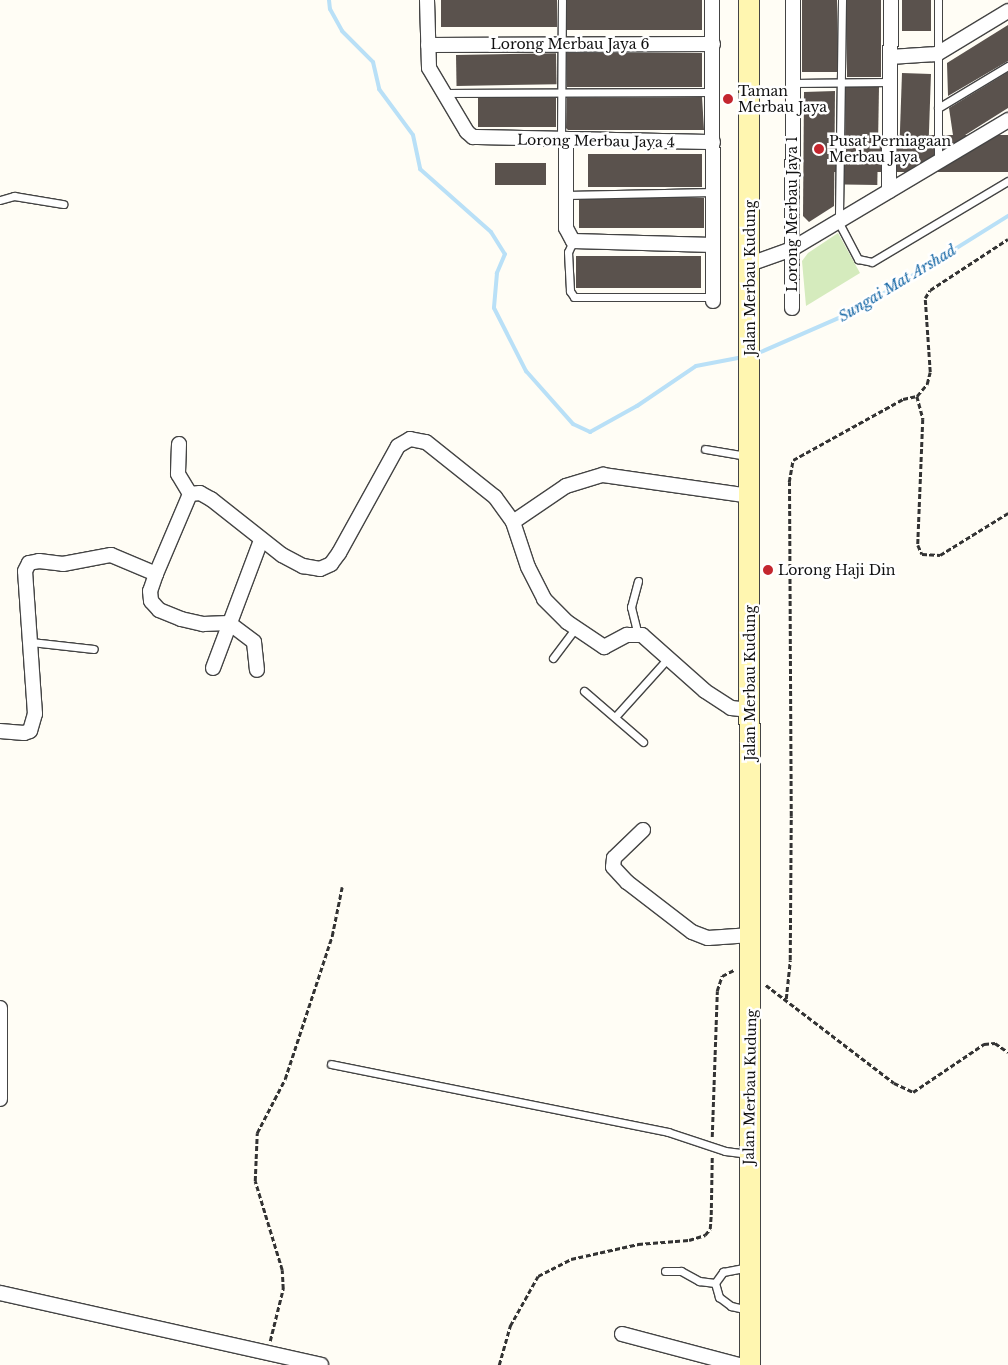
<!DOCTYPE html>
<style>
body{margin:0}
#map{position:relative;width:1008px;height:1365px;overflow:hidden;background:#fffdf5;font-family:"Libre Baskerville",serif}
div>[style]{position:absolute}
.green>*{inset:0;background:#d5ebbd}
.stream>*{height:4px;margin:-2px;padding:0 2px;transform-origin:2px;border-radius:2px;background:#b9e0f7}
.building>*{inset:0;background:#5a524d;transform-origin:0 0}
.path>*{height:2.5px;margin-top:-1.25px;transform-origin:0;background:repeating-linear-gradient(90deg,#333 0 5px,transparent 0 7.5px)}
.roads{filter:drop-shadow(1px 0 #444) drop-shadow(-1px 0 #444) drop-shadow(0 1px #444) drop-shadow(0 -1px #444)}
.lane>*{height:7px;margin:-3.5px;padding:0 3.5px;transform-origin:3.5px;border-radius:3.5px;background:#fff}
.street>*{height:14px;margin:-7px;padding:0 7px;transform-origin:7px;border-radius:7px;background:#fff}
.secondary>*{height:20px;margin:-10px;padding:0 10px;transform-origin:10px;border-radius:10px;background:#fff6b0}
.dots>*{width:14px;height:14px;translate:-50% -50%;box-sizing:border-box;border:2px solid #fff;border-radius:50%}
span{translate:-50% -50%;white-space:nowrap;text-align:center;line-height:1.15;-webkit-text-stroke:5px #fff;paint-order:stroke}
.street-label{font-size:14px;color:#111}
.poi-label{font-size:14px;color:#111}
.left{translate:0 -50%;text-align:left}
.water-label{font-size:15px;color:#1768a6;font-style:italic}
</style>
<div id="map">
<div class="green">
<i style="clip-path:polygon(838px 233px,860px 273px,806px 306px,802px 261px,808px 253px)"></i>
</div>
<div class="stream">
<i style="left:329px;top:0;width:9px;rotate:84deg"></i>
<i style="left:330px;top:9px;width:25px;rotate:61deg"></i>
<i style="left:342px;top:31px;width:44px;rotate:45deg"></i>
<i style="left:373px;top:62px;width:28px;rotate:77deg"></i>
<i style="left:379px;top:89px;width:57px;rotate:53.5deg"></i>
<i style="left:413px;top:135px;width:35px;rotate:78deg"></i>
<i style="left:420px;top:169px;width:95px;rotate:41.6deg"></i>
<i style="left:491px;top:232px;width:26px;rotate:58deg"></i>
<i style="left:505px;top:254px;width:21px;rotate:113deg"></i>
<i style="left:497px;top:273px;width:35px;rotate:95deg"></i>
<i style="left:494px;top:308px;width:71px;rotate:63.1deg"></i>
<i style="left:526px;top:371px;width:71px;rotate:48.4deg"></i>
<i style="left:573px;top:424px;width:19px;rotate:25deg"></i>
<i style="left:590px;top:432px;width:54px;rotate:-29deg"></i>
<i style="left:637px;top:406px;width:71px;rotate:-34.1deg"></i>
<i style="left:696px;top:366px;width:48px;rotate:-10.8deg"></i>
<i style="left:754px;top:355px;width:112px;rotate:-23.6deg"></i>
<i style="left:857px;top:310px;width:178px;rotate:-31.9deg"></i>
</div>
<div class="building">
<i style="left:441px;top:0;width:116px;height:27px"></i>
<i style="left:567px;top:0;width:135px;height:30px"></i>
<i style="left:802px;top:0;width:35px;height:72px"></i>
<i style="left:847px;top:0;width:34px;height:77px"></i>
<i style="left:902px;top:0;width:29px;height:31px"></i>
<i style="clip-path:polygon(1008px 25px,1008px 61px,948px 96px,947px 63px)"></i>
<i style="left:702px;top:53px;width:34px;height:135px;rotate:90deg"></i>
<i style="left:456px;top:55px;width:100px;height:31px;rotate:-1deg"></i>
<i style="clip-path:polygon(1008px 72px,1008px 108px,954px 142px,949px 108px)"></i>
<i style="left:902px;top:73px;width:29px;height:69px;rotate:2deg"></i>
<i style="left:879px;top:87px;width:98px;height:33px;rotate:91deg"></i>
<i style="clip-path:polygon(835px 91px,834px 206px,809px 222px,803px 216px,804px 92px)"></i>
<i style="clip-path:polygon(702px 97px,704px 130px,568px 130px,566px 128px,567px 98px)"></i>
<i style="left:478px;top:98px;width:78px;height:29px"></i>
<i style="left:1008px;top:135px;width:37px;height:184px;rotate:90deg"></i>
<i style="left:702px;top:154px;width:33px;height:114px;rotate:90deg"></i>
<i style="left:546px;top:163px;width:22px;height:51px;rotate:90deg"></i>
<i style="left:704px;top:198px;width:30px;height:125px;rotate:90deg"></i>
<i style="left:701px;top:256px;width:32px;height:125px;rotate:90deg"></i>
</div>
<div class="path">
<i style="left:917px;top:396px;width:16px;rotate:-50deg"></i>
<i style="left:927px;top:384px;width:12px;rotate:-76deg"></i>
<i style="left:930px;top:372px;width:74px;rotate:-93.9deg"></i>
<i style="left:925px;top:298px;width:9px;rotate:-58deg"></i>
<i style="left:930px;top:290px;width:93px;rotate:-33.2deg"></i>
<i style="left:766px;top:985px;width:161px;rotate:37.4deg"></i>
<i style="left:894px;top:1083px;width:21px;rotate:25deg"></i>
<i style="left:913px;top:1092px;width:86px;rotate:-34.1deg"></i>
<i style="left:984px;top:1044px;width:11px;rotate:-5deg"></i>
<i style="left:995px;top:1043px;width:16px;rotate:35deg"></i>
<i style="left:786px;top:999px;width:39px;rotate:-84deg"></i>
<i style="left:790px;top:960px;width:144px;rotate:-89.6deg"></i>
<i style="left:791px;top:816px;width:334px;rotate:-90.3deg"></i>
<i style="left:789px;top:482px;width:22px;rotate:-80deg"></i>
<i style="left:793px;top:460px;width:126px;rotate:-29deg"></i>
<i style="left:903px;top:399px;width:14px;rotate:-12deg"></i>
<i style="left:917px;top:396px;width:24px;rotate:75deg"></i>
<i style="left:923px;top:419px;width:126px;rotate:92.3deg"></i>
<i style="left:918px;top:545px;width:10px;rotate:66deg"></i>
<i style="left:922px;top:554px;width:18px;rotate:3deg"></i>
<i style="left:940px;top:555px;width:80px;rotate:-31.7deg"></i>
<i style="left:712px;top:1137px;width:146px;rotate:-88deg"></i>
<i style="left:717px;top:991px;width:16px;rotate:-72deg"></i>
<i style="left:722px;top:976px;width:13px;rotate:-27deg"></i>
<i style="left:270px;top:1341px;width:54px;rotate:-76deg"></i>
<i style="left:283px;top:1289px;width:19px;rotate:-93deg"></i>
<i style="left:282px;top:1270px;width:93px;rotate:-106.9deg"></i>
<i style="left:255px;top:1181px;width:48px;rotate:-87.6deg"></i>
<i style="left:257px;top:1133px;width:61px;rotate:-62.6deg"></i>
<i style="left:285px;top:1079px;width:151px;rotate:-71.8deg"></i>
<i style="left:332px;top:936px;width:50px;rotate:-78.5deg"></i>
<i style="left:499px;top:1365px;width:41px;rotate:-74.2deg"></i>
<i style="left:510px;top:1326px;width:57px;rotate:-60.8deg"></i>
<i style="left:538px;top:1276px;width:37px;rotate:-27deg"></i>
<i style="left:571px;top:1259px;width:69px;rotate:-12.6deg"></i>
<i style="left:638px;top:1244px;width:51px;rotate:-4.5deg"></i>
<i style="left:689px;top:1240px;width:17px;rotate:-17deg"></i>
<i style="left:705px;top:1235px;width:8px;rotate:-50deg"></i>
<i style="left:710px;top:1229px;width:14px;rotate:-86deg"></i>
<i style="left:711px;top:1215px;width:60px;rotate:-89deg"></i>
</div>
<div class="roads">
<div class="lane">
<i style="left:842px;top:0;width:223px;rotate:90.8deg"></i>
<i style="left:839px;top:223px;width:41px;rotate:62.2deg"></i>
<i style="left:858px;top:259px;width:14px;rotate:12deg"></i>
<i style="left:872px;top:262px;width:158px;rotate:-30.8deg"></i>
<i style="left:938px;top:0;width:162px;rotate:90deg"></i>
<i style="left:793px;top:83px;width:97px;rotate:-0.6deg"></i>
<i style="left:443px;top:93px;width:270px;rotate:-0.2deg"></i>
<i style="left:938px;top:108px;width:82px;rotate:-31deg"></i>
<i style="left:561px;top:140px;width:140px;rotate:-89.6deg"></i>
<i style="left:566px;top:195px;width:147px;rotate:-1.2deg"></i>
<i style="left:0;top:200px;width:15px;rotate:-16deg"></i>
<i style="left:14px;top:196px;width:50px;rotate:9.3deg"></i>
<i style="left:573px;top:241px;width:12px;rotate:114deg"></i>
<i style="left:568px;top:252px;width:39px;rotate:87deg"></i>
<i style="left:570px;top:291px;width:7px;rotate:56deg"></i>
<i style="left:574px;top:297px;width:139px"></i>
<i style="left:705px;top:449px;width:43px;rotate:9.5deg"></i>
<i style="left:638px;top:581px;width:27px;rotate:105deg"></i>
<i style="left:631px;top:607px;width:29px;rotate:76deg"></i>
<i style="left:31px;top:642px;width:63px;rotate:6.3deg"></i>
<i style="left:553px;top:658px;width:36px;rotate:-53deg"></i>
<i style="left:584px;top:691px;width:78px;rotate:40.8deg"></i>
<i style="left:615px;top:717px;width:81px;rotate:-48deg"></i>
<i style="left:331px;top:1064px;width:344px;rotate:11.4deg"></i>
<i style="left:668px;top:1132px;width:60px;rotate:18.4deg"></i>
<i style="left:725px;top:1151px;width:24px;rotate:7deg"></i>
<i style="left:665px;top:1271px;width:16px"></i>
<i style="left:681px;top:1271px;width:21px;rotate:29deg"></i>
<i style="left:699px;top:1281px;width:16px;rotate:7deg"></i>
<i style="left:715px;top:1283px;width:15px;rotate:74deg"></i>
<i style="left:719px;top:1297px;width:15px;rotate:37deg"></i>
<i style="left:731px;top:1306px;width:17px;rotate:13deg"></i>
<i style="left:715px;top:1283px;width:14px;rotate:-54deg"></i>
<i style="left:723px;top:1272px;width:25px;rotate:-11deg"></i>
</div>
<div class="street">
<i style="left:427px;top:0;width:68px;rotate:88.3deg"></i>
<i style="left:429px;top:68px;width:74px;rotate:59.3deg"></i>
<i style="left:467px;top:132px;width:8px;rotate:40deg"></i>
<i style="left:473px;top:137px;width:240px;rotate:1.2deg"></i>
<i style="left:712px;top:0;width:301px;rotate:89.8deg"></i>
<i style="left:428px;top:45px;width:285px;rotate:-0.2deg"></i>
<i style="left:890px;top:57px;width:47px;rotate:-3.7deg"></i>
<i style="left:937px;top:54px;width:83px;rotate:-31.2deg"></i>
<i style="left:566px;top:140px;width:88px;rotate:90deg"></i>
<i style="left:566px;top:228px;width:15px;rotate:62deg"></i>
<i style="left:573px;top:241px;width:140px;rotate:1.6deg"></i>
<i style="left:889px;top:191px;width:191px;rotate:-89.4deg"></i>
<i style="left:750px;top:264px;width:45px;rotate:-19.7deg"></i>
<i style="left:792px;top:249px;width:252px;rotate:-30.8deg"></i>
<i style="left:792px;top:308px;width:308px;rotate:-89.8deg"></i>
<i style="left:179px;top:444px;width:30px;rotate:92deg"></i>
<i style="left:178px;top:474px;width:23px;rotate:59deg"></i>
<i style="left:190px;top:494px;width:10px;rotate:-6deg"></i>
<i style="left:200px;top:493px;width:13px;rotate:29deg"></i>
<i style="left:211px;top:499px;width:90px;rotate:38.3deg"></i>
<i style="left:282px;top:555px;width:24px;rotate:28deg"></i>
<i style="left:303px;top:566px;width:17px;rotate:10deg"></i>
<i style="left:320px;top:569px;width:12px;rotate:-24deg"></i>
<i style="left:331px;top:564px;width:14px;rotate:-54deg"></i>
<i style="left:339px;top:553px;width:122px;rotate:-61.1deg"></i>
<i style="left:398px;top:446px;width:14px;rotate:-30deg"></i>
<i style="left:410px;top:439px;width:16px;rotate:11deg"></i>
<i style="left:426px;top:442px;width:88px;rotate:38.6deg"></i>
<i style="left:495px;top:497px;width:31px;rotate:54deg"></i>
<i style="left:513px;top:522px;width:47px;rotate:71.6deg"></i>
<i style="left:528px;top:567px;width:36px;rotate:63deg"></i>
<i style="left:544px;top:599px;width:33px;rotate:45deg"></i>
<i style="left:567px;top:622px;width:45px;rotate:34deg"></i>
<i style="left:604px;top:647px;width:26px;rotate:-28deg"></i>
<i style="left:627px;top:635px;width:15px"></i>
<i style="left:642px;top:635px;width:84px;rotate:41.6deg"></i>
<i style="left:705px;top:691px;width:31px;rotate:33deg"></i>
<i style="left:731px;top:708px;width:19px;rotate:6deg"></i>
<i style="left:190px;top:494px;width:87px;rotate:113deg"></i>
<i style="left:156px;top:574px;width:18px;rotate:109deg"></i>
<i style="left:150px;top:591px;width:10px;rotate:84deg"></i>
<i style="left:151px;top:601px;width:12px;rotate:48deg"></i>
<i style="left:159px;top:610px;width:24px;rotate:22deg"></i>
<i style="left:181px;top:619px;width:23px;rotate:13deg"></i>
<i style="left:203px;top:624px;width:26px;rotate:-2deg"></i>
<i style="left:229px;top:623px;width:31px;rotate:37deg"></i>
<i style="left:254px;top:642px;width:28px;rotate:84deg"></i>
<i style="left:513px;top:522px;width:64px;rotate:-34.2deg"></i>
<i style="left:566px;top:486px;width:39px;rotate:-17deg"></i>
<i style="left:603px;top:475px;width:148px;rotate:8.1deg"></i>
<i style="left:213px;top:668px;width:137px;rotate:-69.4deg"></i>
<i style="left:0;top:731px;width:24px;rotate:5deg"></i>
<i style="left:24px;top:733px;width:6px;rotate:-18deg"></i>
<i style="left:30px;top:731px;width:18px;rotate:-74deg"></i>
<i style="left:35px;top:714px;width:143px;rotate:-94deg"></i>
<i style="left:25px;top:571px;width:9px;rotate:-63deg"></i>
<i style="left:29px;top:563px;width:10px;rotate:-11deg"></i>
<i style="left:39px;top:561px;width:24px;rotate:7deg"></i>
<i style="left:63px;top:564px;width:49px;rotate:-10.6deg"></i>
<i style="left:111px;top:555px;width:49px;rotate:22.9deg"></i>
<i style="left:643px;top:830px;width:40px;rotate:136deg"></i>
<i style="left:614px;top:858px;width:9px;rotate:96deg"></i>
<i style="left:613px;top:867px;width:21px;rotate:47deg"></i>
<i style="left:627px;top:882px;width:82px;rotate:37.6deg"></i>
<i style="left:692px;top:932px;width:17px;rotate:21deg"></i>
<i style="left:708px;top:938px;width:43px;rotate:-4deg"></i>
<i style="left:0;top:1008px;width:91px;rotate:90deg"></i>
<i style="left:0;top:1293px;width:329px;rotate:12.6deg"></i>
<i style="left:622px;top:1334px;width:121px;rotate:14.8deg"></i>
</div>
<div class="secondary">
<i style="left:749px;top:0;width:1365px;rotate:89.96deg"></i>
</div>
</div>
<div class="dots">
<i style="left:728px;top:99px;background:#c4262e"></i>
<i style="left:819px;top:149px;background:#c4262e"></i>
<i style="left:768px;top:570px;background:#c4262e"></i>
</div>
<div class="street-label">
<span style="left:570px;top:44px">Lorong Merbau Jaya 6</span>
<span style="left:596px;top:141px;rotate:1deg">Lorong Merbau Jaya 4</span>
<span style="left:792px;top:214px;rotate:-90deg">Lorong Merbau Jaya 1</span>
<span style="left:750px;top:278px;rotate:-90deg">Jalan Merbau Kudung</span>
<span style="left:750px;top:683px;rotate:-90deg">Jalan Merbau Kudung</span>
<span style="left:750px;top:1087px;rotate:-89deg">Jalan Merbau Kudung</span>
</div>
<div class="poi-label">
<span class="left" style="left:738px;top:99px">Taman<br>Merbau Jaya</span>
<span class="left" style="left:829px;top:149px">Pusat Perniagaan<br>Merbau Jaya</span>
<span class="left" style="left:778px;top:570px">Lorong Haji Din</span>
</div>
<div class="water-label">
<span style="left:897px;top:283px;rotate:-31deg">Sungai Mat Arshad</span>
</div>
</div>
